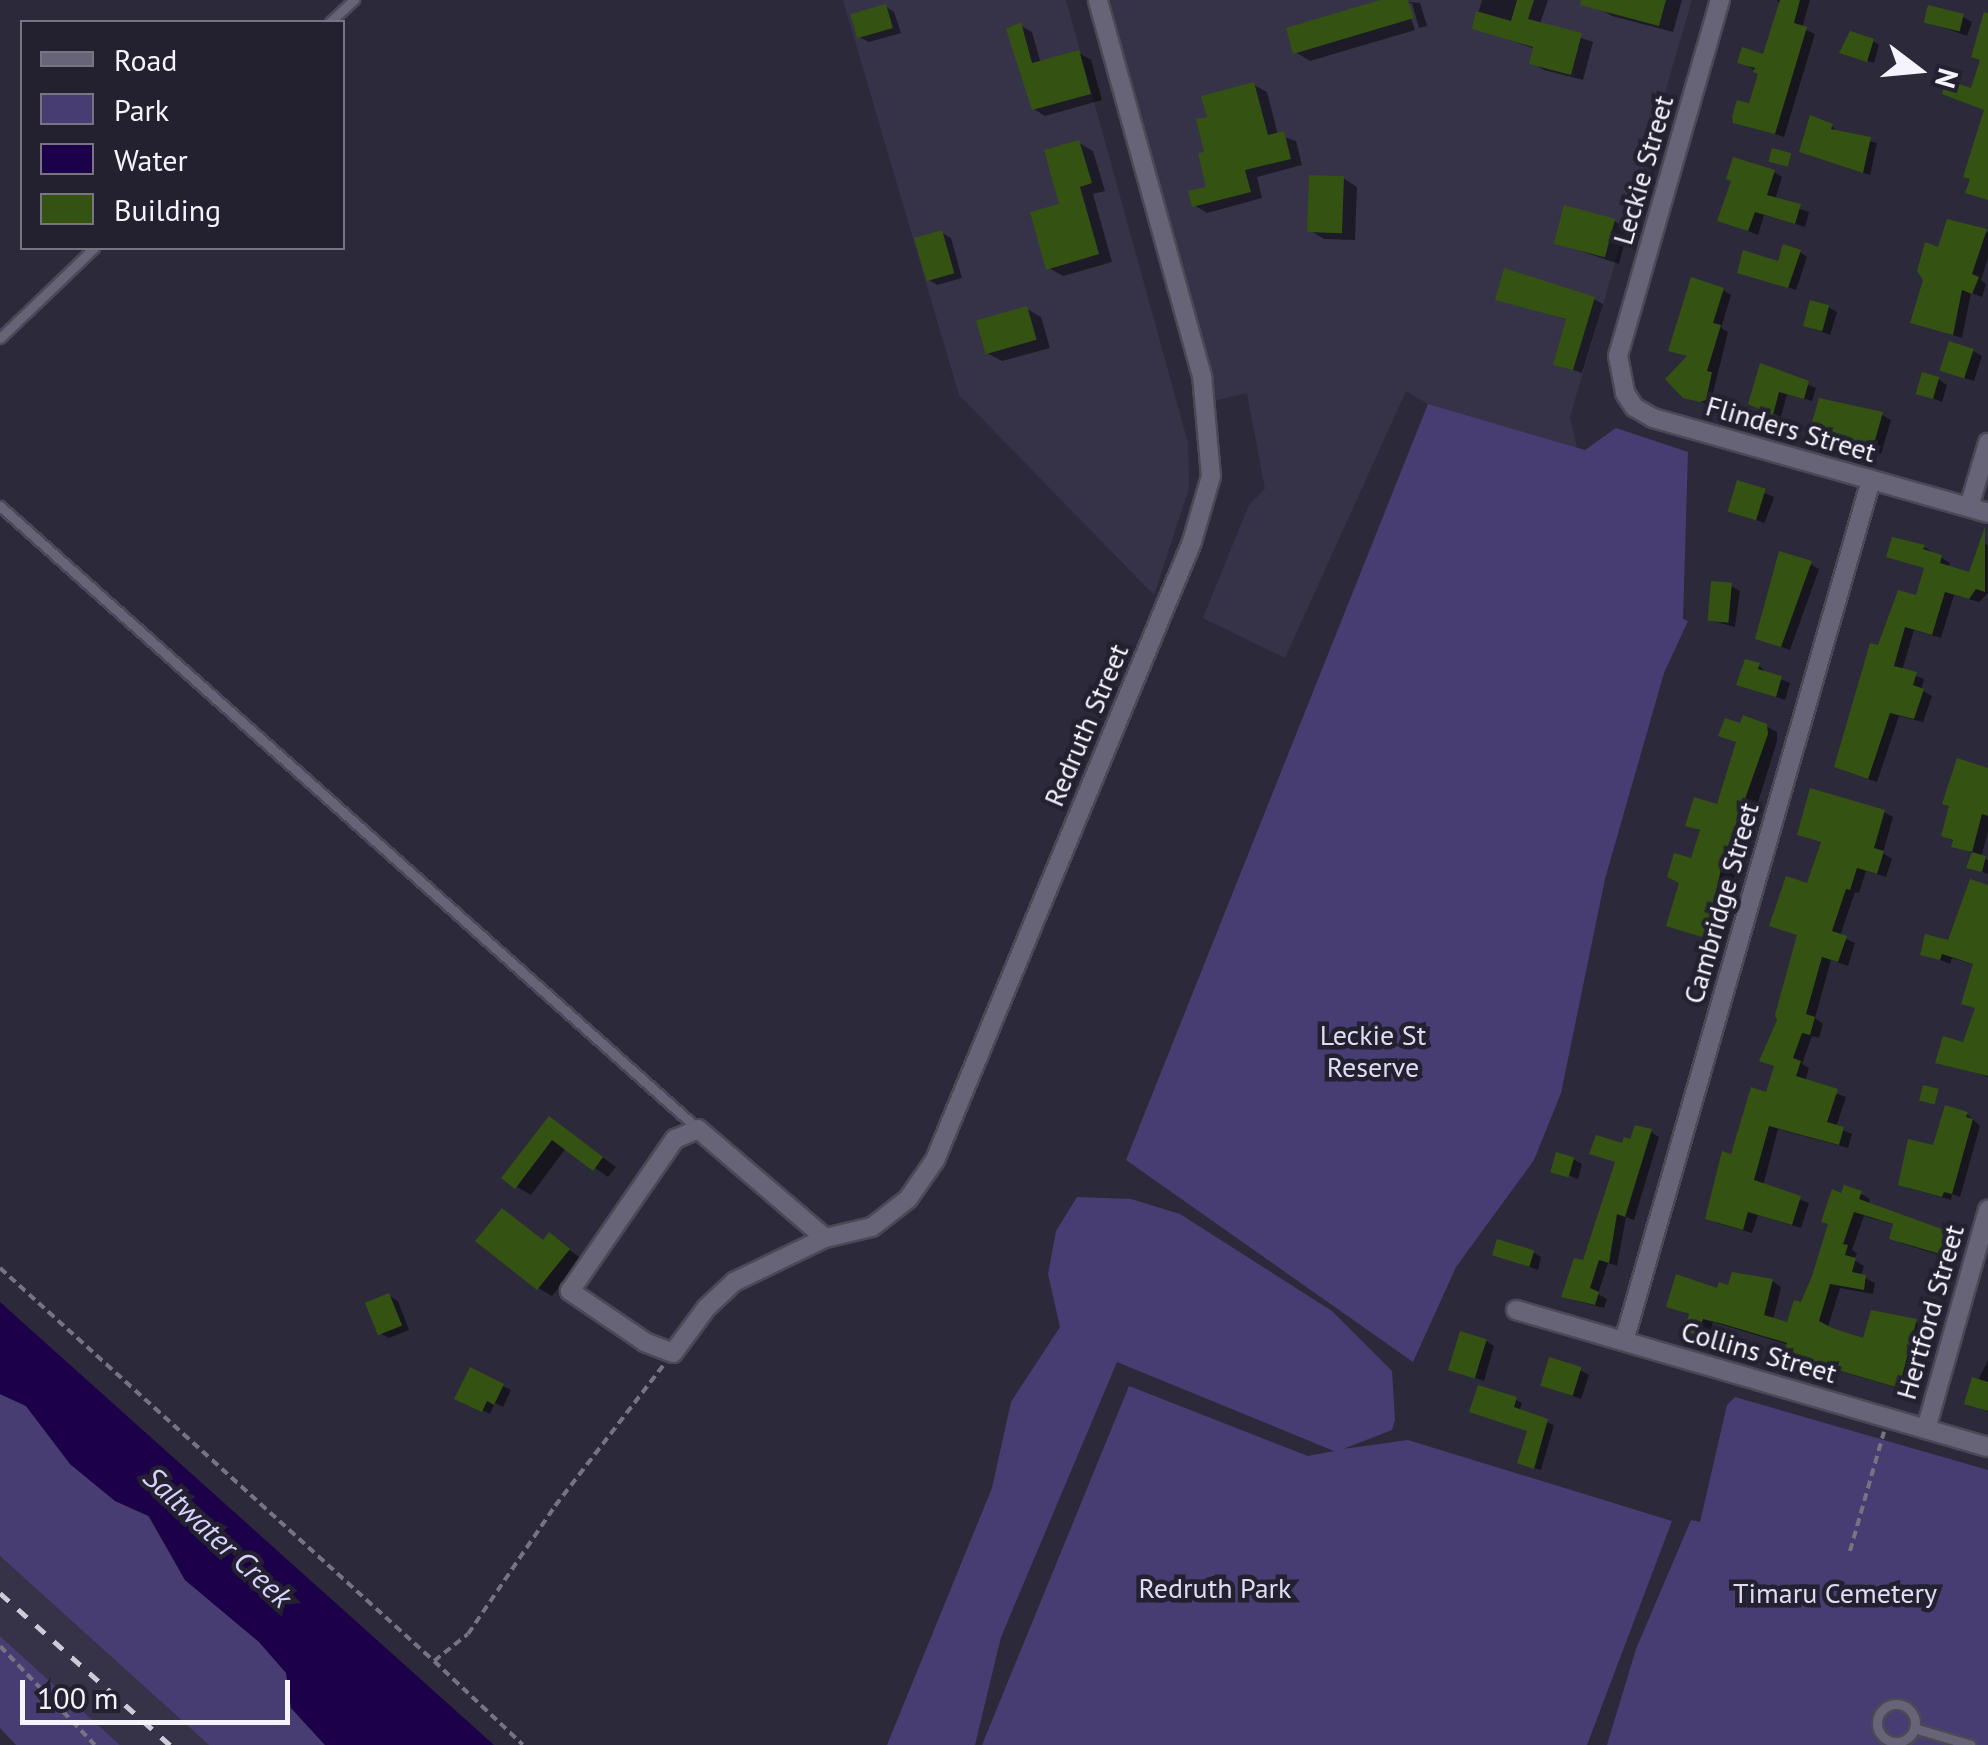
<!DOCTYPE html>
<style>
body{margin:0}
#map{position:relative;width:1988px;height:1745px;overflow:hidden;background:#2c2a3a;font-family:"PT Sans",sans-serif}
div>[style]{position:absolute}
.built>*{inset:0;background:#363349}
.green>*{inset:0;background:#473d72}
.water>*{inset:0;background:#1c0049}
.shadow>*{inset:0;background:#0007;transform-origin:0 0}
.building>*{inset:0;background:#345212;transform-origin:0 0}
.path>*{height:4px;margin-top:-2px;transform-origin:0;background:repeating-linear-gradient(90deg,#767482 0 8px,transparent 0 13px)}
.roads{filter:drop-shadow(2px 0 #4b4956) drop-shadow(-2px 0 #4b4956) drop-shadow(0 2px #4b4956) drop-shadow(0 -2px #4b4956)}
.service>*{height:9px;margin:-4.5px;padding:0 4.5px;transform-origin:4.5px;border-radius:4.5px;background:#666476}
.service>.ring{margin:-4.5px;padding:0;box-sizing:content-box;background:none;border:9px solid #666476;border-radius:50%}
.minor>*{height:18px;margin:-9px;padding:0 9px;transform-origin:9px;border-radius:9px;background:#666476}
.rail>*{height:5px;margin-top:-2.5px;transform-origin:0;background:repeating-linear-gradient(90deg,#cdcbd7 0 12px,transparent 0 24px)}
span{translate:-50% -50%;white-space:nowrap;text-align:center;line-height:1.15;-webkit-text-stroke:9px #232130;paint-order:stroke}
.street-label{font-size:28px;color:#f4f3fe}
.park-label{font-size:28px;color:#dedcf2}
.water-label{font-size:30px;color:#d7d2fe;font-style:italic}
.legend{position:absolute;left:20px;top:20px;width:325px;height:230px;box-sizing:border-box;background:#232130;border:2px solid #777582;margin:0;padding:12px 18px;list-style:none;font-size:30px;color:#f4f3fe}
.legend li{display:flex;align-items:center;gap:20px;height:50px}
.legend b{width:50px;border:2px solid #777582}
.north{position:absolute;left:1868px;top:20px;width:100px;height:100px;-webkit-text-stroke:8px #232130;paint-order:stroke;rotate:106deg;font-size:28px;font-weight:700;line-height:40px;text-align:center;color:#f4f3fe}
.north::after{content:'';display:block;margin:auto;width:35px;height:45px;background:#f4f3fe;clip-path:polygon(50% 0,100% 100%,50% 72%,0 100%)}
.scale{position:absolute;left:20px;top:1680px;width:270px;height:45px;box-sizing:border-box;border:5px solid #f4f3fe;border-top:0;padding-left:12px;font-size:30px;line-height:35px;white-space:nowrap;color:#f4f3fe;-webkit-text-stroke:8px #232130;paint-order:stroke}
</style>
<div id="map">
<div class="built">
<i style="clip-path:polygon(843px 0,1066px 0,1188px 443px,1189px 488px,1154px 595px,959px 395px)"></i>
<i style="clip-path:polygon(1110px 0,1692px 0,1570px 417px,1577px 448px,1428px 404px,1406px 391px,1285px 658px,1203px 618px,1249px 505px,1265px 489px,1247px 393px,1213px 401px)"></i>
<i style="clip-path:polygon(0 1556px,209px 1745px,120px 1745px,0 1636px)"></i>
</div>
<div class="green">
<i style="clip-path:polygon(1428px 404px,1585px 450px,1616px 428px,1688px 452px,1683px 619px,1688px 621px,1664px 673px,1605px 879px,1561px 1093px,1534px 1160px,1456px 1267px,1413px 1362px,1126px 1160px)"></i>
<i style="clip-path:polygon(1077px 1197px,1131px 1199px,1180px 1214px,1332px 1311px,1392px 1371px,1395px 1420px,1392px 1430px,1343px 1449px,1408px 1440px,1672px 1521px,1587px 1745px,982px 1745px,1129px 1386px,1308px 1456px,1334px 1451px,1117px 1362px,1001px 1637px,975px 1745px,887px 1745px,992px 1488px,1011px 1402px,1060px 1327px,1048px 1274px,1056px 1231px)"></i>
<i style="clip-path:polygon(0 1394px,26px 1406px,70px 1464px,115px 1501px,148px 1516px,185px 1580px,259px 1642px,287px 1673px,291px 1708px,325px 1745px,209px 1745px,0 1556px)"></i>
<i style="clip-path:polygon(1735px 1397px,1988px 1470px,1988px 1745px,1607px 1745px,1636px 1649px,1691px 1520px,1700px 1522px,1727px 1405px)"></i>
<i style="clip-path:polygon(0 1637px,0 1636px,120px 1745px,16px 1745px,0 1728px)"></i>
</div>
<div class="water">
<i style="clip-path:polygon(0 1302px,494px 1745px,325px 1745px,291px 1708px,286px 1673px,259px 1642px,185px 1580px,149px 1516px,115px 1501px,70px 1464px,26px 1406px,0 1394px)"></i>
</div>
<div class="shadow">
<i style="clip-path:polygon(1388px 0,1420px 3px,1427px 26px,1419px 28px,1412px 3px,1406px 3px,1415px 30px,1310px 61px,1295px 52px)"></i>
<i style="clip-path:polygon(1482px 0,1548px 0,1540px 24px,1593px 42px,1583px 80px,1544px 70px,1532px 63px,1535px 49px,1474px 27px)"></i>
<i style="clip-path:polygon(1599px 0,1682px 0,1673px 32px,1612px 16px,1597px 7px)"></i>
<i style="clip-path:polygon(1777px 0,1810px 0,1802px 28px,1815px 34px,1784px 137px,1736px 121px,1751px 106px,1761px 74px,1740px 61px,1765px 57px,1781px 5px)"></i>
<i style="clip-path:polygon(885px 6px,894px 12px,901px 33px,869px 42px,859px 37px)"></i>
<i style="clip-path:polygon(1963px 17px,1972px 22px,1967px 36px,1926px 21px)"></i>
<i style="clip-path:polygon(1020px 25px,1032px 32px,1041px 64px,1079px 53px,1091px 60px,1102px 100px,1045px 116px,1034px 109px)"></i>
<i style="clip-path:polygon(1873px 41px,1879px 45px,1874px 63px,1848px 55px)"></i>
<i style="clip-path:polygon(1254px 85px,1267px 92px,1278px 135px,1296px 141px,1302px 165px,1257px 177px,1262px 198px,1207px 213px,1194px 205px,1209px 188px,1210px 118px)"></i>
<i style="clip-path:polygon(1832px 126px,1838px 133px,1877px 143px,1870px 175px,1808px 155px)"></i>
<i style="clip-path:polygon(1079px 143px,1093px 151px,1105px 191px,1093px 194px,1112px 262px,1063px 276px,1049px 268px)"></i>
<i style="clip-path:polygon(1774px 172px,1782px 177px,1775px 200px,1809px 212px,1805px 227px,1764px 215px,1758px 235px,1720px 220px)"></i>
<i style="clip-path:polygon(1343px 178px,1357px 187px,1355px 240px,1324px 239px,1309px 230px)"></i>
<i style="clip-path:polygon(1614px 221px,1628px 229px,1619px 264px,1557px 243px)"></i>
<i style="clip-path:polygon(1988px 232px,1988px 258px,1981px 280px,1986px 284px,1982px 297px,1971px 293px,1962px 338px,1913px 322px,1940px 250px)"></i>
<i style="clip-path:polygon(942px 233px,951px 238px,962px 278px,937px 285px,928px 279px)"></i>
<i style="clip-path:polygon(1800px 252px,1807px 257px,1796px 290px,1740px 272px,1780px 264px)"></i>
<i style="clip-path:polygon(1723px 290px,1731px 295px,1721px 328px,1728px 332px,1710px 405px,1685px 396px,1690px 357px,1671px 350px)"></i>
<i style="clip-path:polygon(1498px 299px,1594px 299px,1603px 304px,1582px 373px,1556px 364px,1568px 320px)"></i>
<i style="clip-path:polygon(1828px 307px,1837px 312px,1830px 335px,1805px 325px)"></i>
<i style="clip-path:polygon(1027px 309px,1041px 317px,1050px 348px,1002px 361px,987px 353px)"></i>
<i style="clip-path:polygon(1973px 351px,1982px 356px,1974px 381px,1951px 374px)"></i>
<i style="clip-path:polygon(1761px 366px,1816px 388px,1812px 401px,1787px 394px,1781px 417px,1759px 407px)"></i>
<i style="clip-path:polygon(1938px 379px,1947px 385px,1942px 402px,1919px 393px)"></i>
<i style="clip-path:polygon(1882px 415px,1891px 420px,1881px 454px,1813px 428px)"></i>
<i style="left:1738px;top:483px;width:39px;height:28px;rotate:21deg"></i>
<i style="clip-path:polygon(1982px 543px,1988px 545px,1988px 593px,1979px 602px,1954px 595px,1941px 638px,1914px 630px,1902px 671px,1924px 679px,1921px 690px,1932px 696px,1923px 722px,1899px 716px,1877px 782px,1845px 771px,1879px 648px,1917px 598px,1927px 569px,1889px 556px,1924px 547px,1950px 563px,1948px 568px,1970px 575px)"></i>
<i style="clip-path:polygon(1810px 564px,1819px 569px,1790px 650px,1758px 638px)"></i>
<i style="clip-path:polygon(1731px 586px,1740px 591px,1735px 627px,1709px 620px)"></i>
<i style="clip-path:polygon(1759px 665px,1767px 674px,1790px 683px,1785px 700px,1739px 684px)"></i>
<i style="clip-path:polygon(1742px 726px,1766px 726px,1777px 732px,1777px 741px,1715px 942px,1669px 925px,1702px 832px,1688px 825px,1718px 807px,1738px 743px,1721px 735px)"></i>
<i style="clip-path:polygon(1988px 770px,1988px 831px,1981px 858px,1988px 860px,1988px 874px,1969px 867px,1973px 854px,1944px 835px)"></i>
<i style="clip-path:polygon(1884px 812px,1893px 817px,1883px 853px,1892px 859px,1886px 877px,1866px 871px,1859px 893px,1855px 892px,1840px 936px,1855px 943px,1848px 966px,1831px 960px,1815px 1018px,1823px 1024px,1819px 1038px,1812px 1036px,1802px 1064px,1809px 1068px,1805px 1082px,1846px 1097px,1836px 1127px,1852px 1134px,1848px 1148px,1778px 1129px,1763px 1186px,1809px 1203px,1801px 1228px,1758px 1215px,1752px 1233px,1717px 1223px,1708px 1217px,1733px 1157px,1768px 1095px,1776px 1067px,1762px 1060px,1780px 1020px,1809px 886px,1823px 843px,1800px 834px)"></i>
<i style="clip-path:polygon(1988px 888px,1988px 1077px,1938px 1061px,1965px 1045px,1977px 1009px,1964px 1002px,1976px 965px,1952px 958px,1950px 964px,1923px 953px,1950px 943px)"></i>
<i style="clip-path:polygon(1967px 1114px,1980px 1126px,1960px 1197px,1952px 1194px,1951px 1200px,1909px 1188px,1935px 1148px)"></i>
<i style="clip-path:polygon(550px 1119px,616px 1167px,608px 1177px,566px 1148px,531px 1195px,517px 1187px)"></i>
<i style="clip-path:polygon(1651px 1132px,1659px 1137px,1634px 1220px,1626px 1217px,1617px 1266px,1608px 1263px,1598px 1294px,1607px 1299px,1604px 1308px,1573px 1300px,1564px 1296px,1584px 1263px,1618px 1163px,1601px 1157px)"></i>
<i style="clip-path:polygon(1573px 1159px,1582px 1164px,1578px 1179px,1554px 1170px)"></i>
<i style="clip-path:polygon(1861px 1194px,1870px 1199px,1868px 1205px,1956px 1239px,1949px 1258px,1901px 1243px,1892px 1238px,1895px 1225px,1864px 1216px,1852px 1250px,1857px 1253px,1854px 1260px,1864px 1266px,1861px 1276px,1875px 1283px,1873px 1294px,1840px 1288px,1828px 1327px,1865px 1342px,1916px 1322px,1925px 1327px,1908px 1391px,1796px 1358px,1786px 1353px,1789px 1345px,1713px 1322px,1708px 1339px,1697px 1335px,1687px 1330px,1692px 1316px,1669px 1306px,1772px 1281px,1781px 1287px,1773px 1320px,1788px 1325px,1802px 1305px,1843px 1196px)"></i>
<i style="clip-path:polygon(502px 1211px,545px 1242px,550px 1236px,582px 1259px,552px 1296px,538px 1288px)"></i>
<i style="clip-path:polygon(1533px 1252px,1541px 1257px,1538px 1270px,1495px 1254px)"></i>
<i style="clip-path:polygon(388px 1295px,398px 1301px,409px 1330px,389px 1338px,380px 1333px)"></i>
<i style="clip-path:polygon(1486px 1341px,1494px 1346px,1484px 1381px,1451px 1369px)"></i>
<i style="clip-path:polygon(1988px 1360px,1988px 1412px,1967px 1403px)"></i>
<i style="clip-path:polygon(471px 1370px,511px 1390px,503px 1407px,495px 1403px,490px 1414px,465px 1402px)"></i>
<i style="clip-path:polygon(1580px 1370px,1589px 1375px,1581px 1399px,1543px 1385px)"></i>
<i style="clip-path:polygon(1516px 1400px,1522px 1403px,1519px 1412px,1554px 1425px,1541px 1470px,1526px 1466px,1529px 1431px,1479px 1415px)"></i>
</div>
<div class="building">
<i style="clip-path:polygon(1380px 0,1408px 0,1414px 18px,1293px 54px,1286px 28px)"></i>
<i style="clip-path:polygon(1517px 0,1534px 0,1528px 19px,1582px 33px,1571px 75px,1529px 64px,1533px 47px,1472px 29px,1476px 11px,1511px 21px)"></i>
<i style="clip-path:polygon(1581px 0,1666px 0,1659px 26px,1580px 5px)"></i>
<i style="clip-path:polygon(1780px 0,1800px 0,1794px 23px,1807px 27px,1775px 134px,1733px 123px,1732px 117px,1737px 100px,1749px 103px,1758px 74px,1753px 72px,1755px 68px,1737px 63px,1742px 47px,1763px 54px)"></i>
<i style="left:886px;top:4px;width:25px;height:37px;rotate:74deg"></i>
<i style="left:1928px;top:5px;width:37px;height:18px;rotate:14deg"></i>
<i style="clip-path:polygon(1984px 12px,1988px 13px,1988px 200px,1965px 193px,1970px 179px,1963px 177px,1984px 110px,1942px 94px,1946px 80px,1971px 88px,1980px 60px,1971px 57px)"></i>
<i style="clip-path:polygon(1021px 22px,1032px 63px,1079px 50px,1091px 94px,1032px 110px,1006px 29px)"></i>
<i style="clip-path:polygon(1850px 31px,1874px 39px,1867px 62px,1839px 53px)"></i>
<i style="clip-path:polygon(1254px 82px,1268px 135px,1284px 131px,1291px 159px,1245px 170px,1251px 192px,1192px 207px,1188px 191px,1206px 187px,1198px 153px,1204px 152px,1196px 119px,1207px 117px,1201px 96px)"></i>
<i style="clip-path:polygon(1810px 115px,1833px 124px,1831px 129px,1871px 137px,1863px 173px,1799px 152px)"></i>
<i style="clip-path:polygon(1079px 140px,1092px 183px,1080px 187px,1099px 254px,1046px 270px,1030px 212px,1059px 204px,1044px 150px)"></i>
<i style="left:1772px;top:148px;width:20px;height:14px;rotate:15deg"></i>
<i style="clip-path:polygon(1733px 157px,1775px 170px,1767px 195px,1801px 204px,1795px 224px,1755px 212px,1748px 231px,1717px 221px,1731px 181px,1726px 179px)"></i>
<i style="left:1309px;top:175px;width:35px;height:57px;rotate:2deg"></i>
<i style="left:1564px;top:205px;width:53px;height:40px;rotate:15deg"></i>
<i style="clip-path:polygon(1947px 219px,1987px 229px,1972px 274px,1979px 277px,1972px 294px,1962px 290px,1953px 335px,1910px 323px,1923px 280px,1917px 271px,1925px 242px,1938px 247px)"></i>
<i style="left:942px;top:230px;width:45px;height:29px;rotate:74deg"></i>
<i style="clip-path:polygon(1783px 244px,1801px 250px,1788px 288px,1737px 273px,1743px 250px,1778px 261px)"></i>
<i style="clip-path:polygon(1504px 268px,1595px 297px,1573px 370px,1553px 365px,1566px 319px,1495px 300px)"></i>
<i style="clip-path:polygon(1691px 277px,1724px 288px,1713px 323px,1721px 325px,1707px 371px,1712px 372px,1706px 400px,1700px 402px,1683px 398px,1665px 379px,1687px 356px,1668px 351px)"></i>
<i style="left:1810px;top:300px;width:20px;height:27px;rotate:15deg"></i>
<i style="left:1027px;top:306px;width:35px;height:53px;rotate:74deg"></i>
<i style="left:1949px;top:341px;width:26px;height:31px;rotate:18deg"></i>
<i style="clip-path:polygon(1760px 363px,1809px 381px,1804px 399px,1779px 392px,1773px 415px,1748px 404px)"></i>
<i style="left:1922px;top:372px;width:18px;height:23px;rotate:16deg"></i>
<i style="clip-path:polygon(1819px 398px,1883px 412px,1872px 451px,1810px 429px)"></i>
<i style="left:1737px;top:480px;width:30px;height:33px;rotate:17deg"></i>
<i style="clip-path:polygon(1985px 527px,1985px 592px,1976px 589px,1969px 599px,1945px 592px,1932px 635px,1905px 627px,1894px 666px,1917px 672px,1913px 685px,1924px 689px,1914px 719px,1890px 713px,1868px 779px,1834px 767px,1870px 643px,1878px 645px,1898px 590px,1916px 595px,1924px 568px,1886px 557px,1892px 537px,1925px 545px,1923px 549px,1942px 555px,1940px 563px,1969px 572px)"></i>
<i style="clip-path:polygon(1779px 551px,1812px 561px,1781px 647px,1755px 639px)"></i>
<i style="left:1711px;top:581px;width:21px;height:40px;rotate:5deg"></i>
<i style="clip-path:polygon(1745px 659px,1760px 663px,1758px 669px,1782px 676px,1776px 697px,1736px 685px)"></i>
<i style="clip-path:polygon(1743px 715px,1767px 724px,1768px 734px,1723px 861px,1705px 938px,1666px 926px,1679px 883px,1667px 877px,1674px 853px,1691px 858px,1700px 830px,1685px 826px,1694px 797px,1717px 804px,1736px 742px,1718px 736px,1725px 718px,1740px 723px)"></i>
<i style="clip-path:polygon(1957px 758px,1988px 768px,1988px 816px,1982px 814px,1972px 852px,1951px 847px,1953px 840px,1941px 836px,1949px 806px,1942px 804px)"></i>
<i style="clip-path:polygon(1810px 788px,1885px 810px,1874px 848px,1884px 851px,1877px 874px,1857px 868px,1850px 890px,1846px 889px,1832px 931px,1847px 936px,1838px 962px,1822px 957px,1806px 1014px,1815px 1017px,1810px 1035px,1802px 1033px,1793px 1058px,1801px 1061px,1796px 1076px,1838px 1089px,1827px 1122px,1844px 1127px,1839px 1145px,1769px 1126px,1754px 1180px,1801px 1196px,1792px 1225px,1748px 1212px,1743px 1230px,1705px 1219px,1722px 1151px,1731px 1154px,1751px 1087px,1766px 1092px,1774px 1066px,1759px 1061px,1777px 1020px,1775px 1015px,1797px 935px,1769px 926px,1786px 876px,1807px 883px,1821px 842px,1797px 835px)"></i>
<i style="clip-path:polygon(1972px 852px,1986px 856px,1982px 872px,1966px 868px)"></i>
<i style="clip-path:polygon(1970px 879px,1988px 885px,1988px 1076px,1935px 1063px,1943px 1036px,1963px 1042px,1975px 1008px,1961px 1004px,1973px 964px,1942px 954px,1940px 960px,1920px 955px,1925px 934px,1948px 940px)"></i>
<i style="left:1923px;top:1085px;width:16px;height:16px;rotate:14deg"></i>
<i style="clip-path:polygon(1945px 1105px,1968px 1112px,1966px 1117px,1973px 1119px,1952px 1194px,1944px 1192px,1942px 1197px,1898px 1185px,1908px 1139px,1933px 1145px)"></i>
<i style="clip-path:polygon(549px 1116px,603px 1157px,593px 1171px,552px 1140px,515px 1189px,501px 1178px)"></i>
<i style="clip-path:polygon(1635px 1125px,1652px 1129px,1625px 1217px,1617px 1214px,1609px 1263px,1599px 1260px,1590px 1288px,1599px 1292px,1595px 1305px,1561px 1297px,1574px 1258px,1583px 1260px,1615px 1162px,1589px 1154px,1596px 1135px,1622px 1143px,1624px 1137px,1630px 1139px)"></i>
<i style="left:1556px;top:1152px;width:19px;height:21px;rotate:16deg"></i>
<i style="clip-path:polygon(1844px 1185px,1862px 1191px,1859px 1199px,1947px 1231px,1940px 1254px,1889px 1239px,1893px 1224px,1854px 1212px,1843px 1244px,1848px 1245px,1845px 1255px,1856px 1258px,1852px 1272px,1866px 1275px,1864px 1290px,1830px 1284px,1819px 1321px,1832px 1328px,1863px 1338px,1871px 1310px,1917px 1319px,1899px 1388px,1783px 1354px,1787px 1343px,1723px 1324px,1703px 1319px,1698px 1335px,1684px 1331px,1689px 1314px,1666px 1307px,1676px 1274px,1717px 1288px,1719px 1282px,1728px 1285px,1732px 1272px,1773px 1279px,1764px 1315px,1787px 1322px,1794px 1300px,1801px 1302px,1812px 1276px,1828px 1224px,1821px 1222px,1832px 1189px,1841px 1193px)"></i>
<i style="clip-path:polygon(502px 1208px,543px 1240px,549px 1232px,570px 1249px,537px 1290px,475px 1241px)"></i>
<i style="left:1497px;top:1239px;width:39px;height:17px;rotate:17deg"></i>
<i style="left:389px;top:1293px;width:35px;height:26px;rotate:68deg"></i>
<i style="left:1460px;top:1331px;width:28px;height:41px;rotate:17deg"></i>
<i style="left:1549px;top:1357px;width:34px;height:30px;rotate:17deg"></i>
<i style="clip-path:polygon(470px 1367px,504px 1384px,494px 1405px,487px 1401px,482px 1412px,454px 1399px)"></i>
<i style="clip-path:polygon(1972px 1377px,1988px 1382px,1988px 1411px,1964px 1404px)"></i>
<i style="clip-path:polygon(1478px 1385px,1517px 1397px,1514px 1407px,1548px 1419px,1534px 1469px,1517px 1463px,1527px 1431px,1469px 1412px)"></i>
</div>
<div class="path">
<i style="left:0;top:1268px;width:585px;rotate:42.16deg"></i>
<i style="left:434px;top:1661px;width:43px;rotate:-38.5deg"></i>
<i style="left:468px;top:1634px;width:155px;rotate:-55.8deg"></i>
<i style="left:555px;top:1506px;width:177px;rotate:-52.4deg"></i>
<i style="left:1850px;top:1551px;width:124px;rotate:-74.1deg"></i>
<i style="left:0;top:1646px;width:137px;rotate:46.2deg"></i>
<i style="left:434px;top:1661px;width:122px;rotate:43.3deg"></i>
</div>
<div class="roads">
<div class="service">
<i style="left:330px;top:22px;width:33px;rotate:-43deg"></i>
<i style="left:0;top:338px;width:130px;rotate:-43.8deg"></i>
<i style="left:0;top:506px;width:936px;rotate:41.75deg"></i>
<i class="ring" style="left:1877px;top:1704px;width:29px;height:29px"></i>
<i style="left:1914px;top:1728px;width:59px;rotate:16.6deg"></i>
</div>
<div class="minor">
<i style="left:1720px;top:0;width:370px;rotate:106deg"></i>
<i style="left:1618px;top:356px;width:38px;rotate:79deg"></i>
<i style="left:1625px;top:393px;width:17px;rotate:57deg"></i>
<i style="left:1634px;top:407px;width:22px;rotate:30deg"></i>
<i style="left:1653px;top:418px;width:348px;rotate:15.8deg"></i>
<i style="left:1969px;top:507px;width:67px;rotate:-73.5deg"></i>
<i style="left:825px;top:1238px;width:101px;rotate:154.2deg"></i>
<i style="left:734px;top:1282px;width:37px;rotate:137deg"></i>
<i style="left:707px;top:1307px;width:57px;rotate:126.5deg"></i>
<i style="left:673px;top:1353px;width:30px;rotate:-159deg"></i>
<i style="left:645px;top:1342px;width:91px;rotate:-145.8deg"></i>
<i style="left:570px;top:1291px;width:185px;rotate:-55.4deg"></i>
<i style="left:675px;top:1139px;width:25px;rotate:-23deg"></i>
<i style="left:698px;top:1129px;width:167px;rotate:40.6deg"></i>
<i style="left:825px;top:1238px;width:48px;rotate:-13.2deg"></i>
<i style="left:872px;top:1227px;width:46px;rotate:-37.9deg"></i>
<i style="left:908px;top:1199px;width:47px;rotate:-55.3deg"></i>
<i style="left:935px;top:1160px;width:669px;rotate:-67.42deg"></i>
<i style="left:1192px;top:542px;width:69px;rotate:-73.9deg"></i>
<i style="left:1211px;top:476px;width:100px;rotate:-95.1deg"></i>
<i style="left:1202px;top:376px;width:390px;rotate:-105.5deg"></i>
<i style="left:1516px;top:1310px;width:491px;rotate:16.2deg"></i>
<i style="left:1624px;top:1341px;width:896px;rotate:-73.99deg"></i>
<i style="left:1926px;top:1429px;width:228px;rotate:-74.2deg"></i>
</div>
</div>
<div class="rail">
<i style="left:0;top:1593px;width:228px;rotate:41.8deg"></i>
</div>
<div class="street-label">
<span style="left:1643px;top:170px;rotate:-74deg">Leckie Street</span>
<span style="left:1791px;top:429px;rotate:16deg">Flinders Street</span>
<span style="left:1086px;top:725px;rotate:-67deg">Redruth Street</span>
<span style="left:1721px;top:903px;rotate:-74deg">Cambridge Street</span>
<span style="left:1930px;top:1312px;rotate:-74deg">Hertford Street</span>
<span style="left:1759px;top:1352px;rotate:16deg">Collins Street</span>
</div>
<div class="park-label">
<span style="left:1373px;top:1051px">Leckie St<br>Reserve</span>
<span style="left:1215px;top:1588px">Redruth Park</span>
<span style="left:1835px;top:1593px">Timaru Cemetery</span>
</div>
<div class="water-label">
<span style="left:218px;top:1537px;rotate:43deg">Saltwater Creek</span>
</div>
<ul class="legend">
<li><b style="height:12px;background:#666476"></b>Road</li>
<li><b style="height:28px;background:#473d72"></b>Park</li>
<li><b style="height:28px;background:#1c0049"></b>Water</li>
<li><b style="height:28px;background:#345212"></b>Building</li>
</ul>
<div class="north">N</div>
<div class="scale">100 m</div>
</div>
